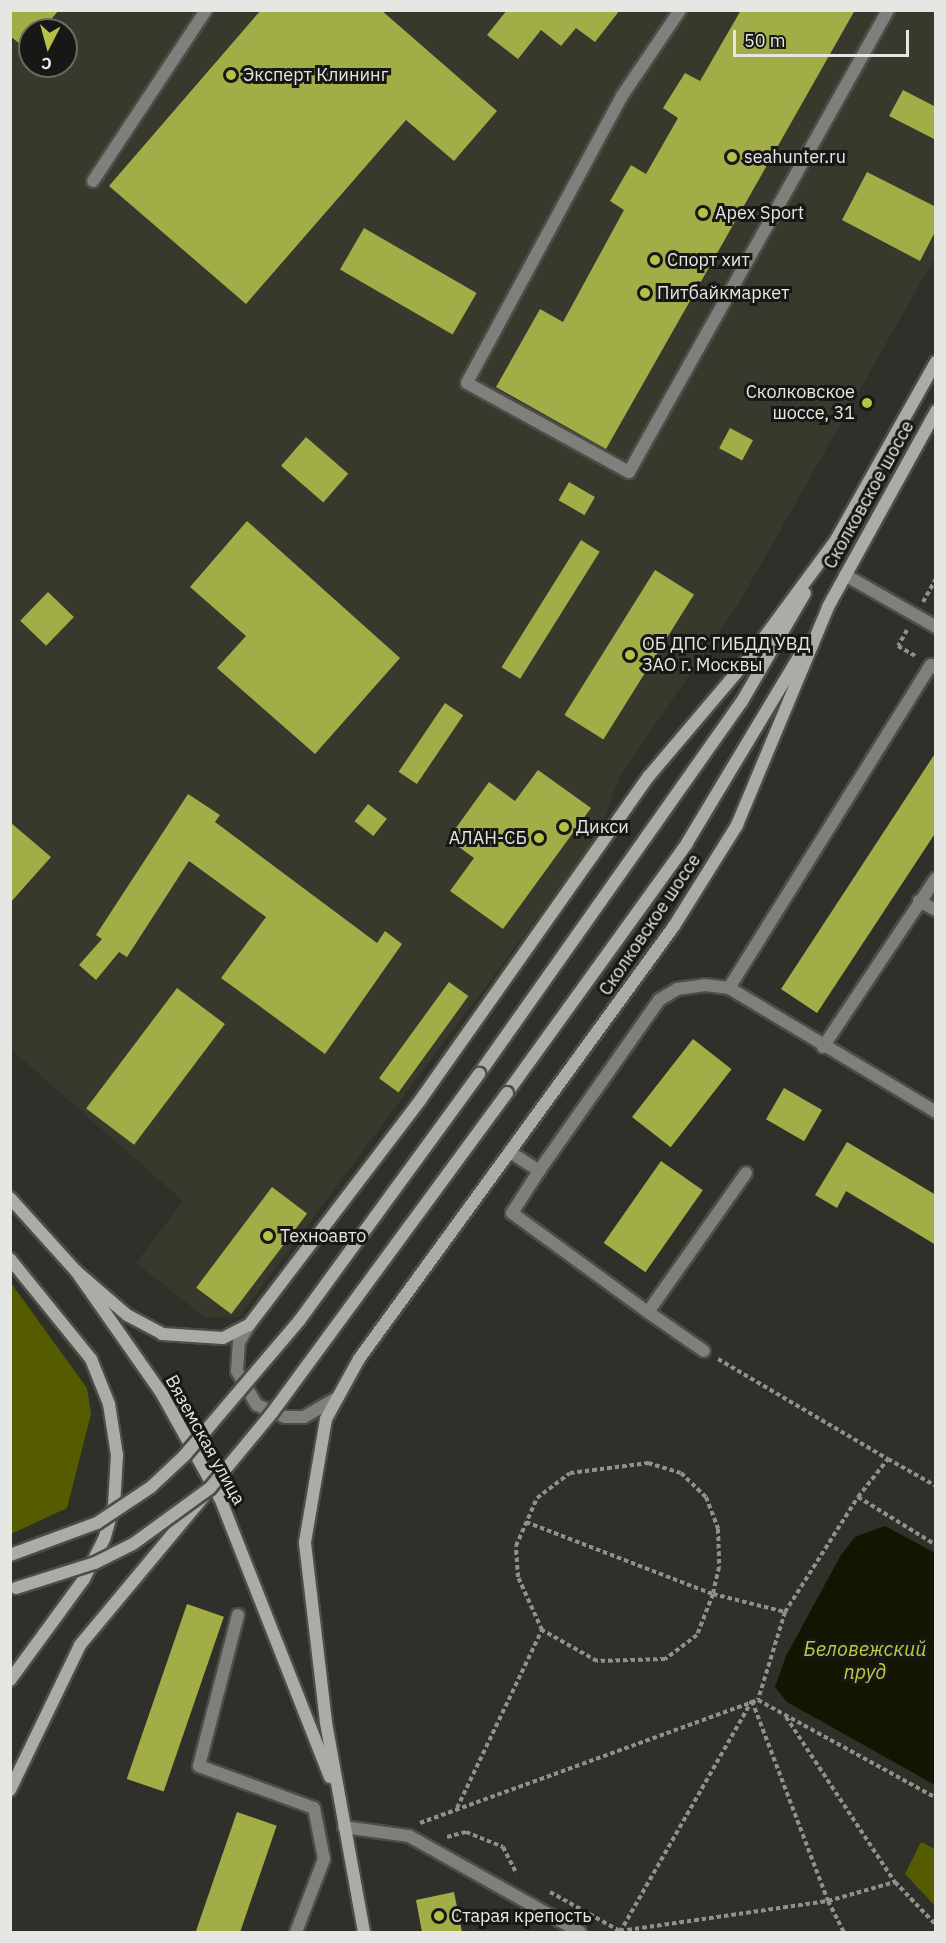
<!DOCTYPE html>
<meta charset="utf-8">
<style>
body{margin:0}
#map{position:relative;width:946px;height:1943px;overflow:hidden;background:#2f302a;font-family:"IBM Plex Sans",sans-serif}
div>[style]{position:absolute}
.built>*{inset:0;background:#37392d}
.green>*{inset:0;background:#555c00}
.water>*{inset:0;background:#131500}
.building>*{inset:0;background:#a3ad47;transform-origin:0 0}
.path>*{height:4px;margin-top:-2px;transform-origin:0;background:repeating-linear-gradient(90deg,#91918c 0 4.5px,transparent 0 7.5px)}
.roads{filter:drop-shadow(2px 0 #4c4d47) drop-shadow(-2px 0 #4c4d47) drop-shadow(0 2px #4c4d47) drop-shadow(0 -2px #4c4d47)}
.lane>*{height:12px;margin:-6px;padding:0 6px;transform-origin:6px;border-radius:6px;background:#7f7f7c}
.street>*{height:12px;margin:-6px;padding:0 6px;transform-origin:6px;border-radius:6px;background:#7f7f7c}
.secondary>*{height:12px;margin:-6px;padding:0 6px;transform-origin:6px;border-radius:6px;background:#acaca7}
.bridges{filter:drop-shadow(2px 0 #4c4d47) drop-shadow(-2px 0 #4c4d47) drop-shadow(0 2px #4c4d47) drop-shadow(0 -2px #4c4d47)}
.secondary-bridge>*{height:12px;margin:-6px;padding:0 6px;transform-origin:6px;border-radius:6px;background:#acaca7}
.dots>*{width:16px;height:16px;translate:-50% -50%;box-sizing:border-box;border:3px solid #171815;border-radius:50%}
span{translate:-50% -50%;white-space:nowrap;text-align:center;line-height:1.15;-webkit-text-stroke:6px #171815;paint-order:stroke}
.poi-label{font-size:18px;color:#e6e6e2}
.left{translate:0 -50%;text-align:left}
.right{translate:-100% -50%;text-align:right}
.street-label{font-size:18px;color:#e6e6e2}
.water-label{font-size:20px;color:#beca41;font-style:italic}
.frame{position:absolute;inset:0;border:12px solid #e6e6e2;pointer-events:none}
.north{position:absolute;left:18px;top:18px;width:60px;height:60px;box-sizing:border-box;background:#171815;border:2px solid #6a6a67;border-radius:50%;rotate:186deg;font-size:16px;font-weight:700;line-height:24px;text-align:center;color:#e6e6e2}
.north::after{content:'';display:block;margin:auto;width:21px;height:27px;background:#b6c149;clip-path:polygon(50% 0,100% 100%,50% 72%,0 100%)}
.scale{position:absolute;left:733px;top:30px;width:176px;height:27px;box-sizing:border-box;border:3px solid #e6e6e2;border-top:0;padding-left:8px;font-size:18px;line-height:21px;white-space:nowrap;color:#e6e6e2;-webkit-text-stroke:4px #171815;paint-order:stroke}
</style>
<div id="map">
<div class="built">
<i style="clip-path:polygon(evenodd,11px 11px,935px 11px,935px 257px,739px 603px,620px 776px,597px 837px,239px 1317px,206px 1318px,136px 1263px,183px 1201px,11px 1049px,11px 11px,30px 30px,66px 30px,66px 66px,30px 66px,30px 30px)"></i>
</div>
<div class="green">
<i style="clip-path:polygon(11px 1283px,87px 1388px,91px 1414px,67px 1508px,11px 1534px)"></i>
<i style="clip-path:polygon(921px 1842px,935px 1849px,935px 1906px,905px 1874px)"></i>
</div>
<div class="water">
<i style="clip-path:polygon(885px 1526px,935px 1553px,935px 1785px,787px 1702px,775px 1687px,786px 1656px,841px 1555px,855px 1537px)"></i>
</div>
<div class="building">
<i style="clip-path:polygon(10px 10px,59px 10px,42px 30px,30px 30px,30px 52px,10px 36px)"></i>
<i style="clip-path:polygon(261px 10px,381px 10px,497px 111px,454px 161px,406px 120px,246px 304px,109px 186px)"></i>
<i style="clip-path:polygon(507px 10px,620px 10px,595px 42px,576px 28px,561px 46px,541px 30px,518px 59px,487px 35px)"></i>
<i style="clip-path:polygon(741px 10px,855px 10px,606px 449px,496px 387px,540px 309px,563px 322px,624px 210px,610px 201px,631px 165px,646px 174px,678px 118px,663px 108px,685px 73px,700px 81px)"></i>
<i style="clip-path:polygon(903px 90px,936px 107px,936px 140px,889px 116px)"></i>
<i style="clip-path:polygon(867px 172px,936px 207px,936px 230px,920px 261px,842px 220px)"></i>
<i style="left:364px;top:228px;width:130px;height:48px;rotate:30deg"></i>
<i style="left:730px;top:428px;width:26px;height:23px;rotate:28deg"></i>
<i style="left:306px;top:437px;width:56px;height:38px;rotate:41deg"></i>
<i style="left:569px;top:482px;width:30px;height:21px;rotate:30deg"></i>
<i style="clip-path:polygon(247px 521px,400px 658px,315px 754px,217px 668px,246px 636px,190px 587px)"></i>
<i style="left:581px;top:540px;width:22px;height:150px;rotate:32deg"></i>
<i style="left:655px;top:570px;width:46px;height:171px;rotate:32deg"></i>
<i style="left:48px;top:592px;width:36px;height:40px;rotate:44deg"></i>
<i style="left:445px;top:703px;width:22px;height:83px;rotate:34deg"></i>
<i style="clip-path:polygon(936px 752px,936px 832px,817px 1013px,781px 989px)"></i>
<i style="clip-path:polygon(538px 770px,591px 808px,503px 929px,450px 891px,474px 858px,448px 839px,489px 782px,515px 801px)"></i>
<i style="clip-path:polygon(188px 794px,220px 815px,215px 822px,377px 943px,385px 931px,402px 944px,325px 1054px,221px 978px,266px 917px,189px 861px,127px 957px,119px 952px,96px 980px,79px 965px,102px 939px,96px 935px)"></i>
<i style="left:368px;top:804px;width:24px;height:22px;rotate:38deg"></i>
<i style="clip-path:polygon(10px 822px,51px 857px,10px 903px)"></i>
<i style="left:449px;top:982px;width:24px;height:119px;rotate:36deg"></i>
<i style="left:177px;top:988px;width:60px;height:151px;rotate:37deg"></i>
<i style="left:693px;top:1039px;width:49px;height:99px;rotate:38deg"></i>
<i style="left:784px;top:1088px;width:44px;height:36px;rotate:30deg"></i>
<i style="clip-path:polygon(847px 1142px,936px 1195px,936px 1245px,846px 1191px,837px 1208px,815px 1195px)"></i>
<i style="left:661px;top:1161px;width:51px;height:100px;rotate:35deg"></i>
<i style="left:272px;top:1187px;width:44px;height:126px;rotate:37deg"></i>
<i style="left:187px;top:1604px;width:39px;height:185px;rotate:19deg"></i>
<i style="left:237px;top:1812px;width:42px;height:128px;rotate:19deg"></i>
<i style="clip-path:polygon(454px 1892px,462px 1932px,422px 1932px,416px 1900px)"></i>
</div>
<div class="path">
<i style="left:923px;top:602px;width:26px;rotate:-61deg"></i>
<i style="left:907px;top:630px;width:18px;rotate:119deg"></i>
<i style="left:898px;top:646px;width:22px;rotate:30deg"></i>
<i style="left:718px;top:1359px;width:197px;rotate:30.5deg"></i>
<i style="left:648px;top:1463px;width:34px;rotate:17deg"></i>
<i style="left:681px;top:1473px;width:35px;rotate:44deg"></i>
<i style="left:706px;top:1497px;width:34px;rotate:69deg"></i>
<i style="left:718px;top:1529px;width:38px;rotate:88deg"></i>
<i style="left:719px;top:1567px;width:28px;rotate:103deg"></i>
<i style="left:713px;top:1594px;width:44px;rotate:111.3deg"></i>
<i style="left:697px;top:1635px;width:40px;rotate:143deg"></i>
<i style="left:665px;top:1659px;width:68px;rotate:178.3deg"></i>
<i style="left:597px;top:1661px;width:63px;rotate:-150.6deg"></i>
<i style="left:542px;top:1630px;width:58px;rotate:-114.4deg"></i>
<i style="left:518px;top:1577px;width:31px;rotate:-94deg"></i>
<i style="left:516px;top:1546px;width:52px;rotate:-66.4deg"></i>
<i style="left:537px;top:1498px;width:41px;rotate:-37.1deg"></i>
<i style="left:570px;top:1473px;width:79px;rotate:-7.3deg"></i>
<i style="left:858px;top:1497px;width:48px;rotate:-51.7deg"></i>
<i style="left:888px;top:1459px;width:55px;rotate:29.4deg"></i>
<i style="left:526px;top:1522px;width:200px;rotate:21.1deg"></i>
<i style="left:713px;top:1594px;width:74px;rotate:14deg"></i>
<i style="left:785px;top:1612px;width:136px;rotate:-57.6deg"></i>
<i style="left:858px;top:1497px;width:92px;rotate:31.6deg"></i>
<i style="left:785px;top:1612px;width:92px;rotate:107.1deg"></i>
<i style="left:758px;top:1700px;width:203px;rotate:28.8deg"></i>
<i style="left:752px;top:1701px;width:214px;rotate:69.2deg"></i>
<i style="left:828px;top:1901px;width:70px;rotate:-15.8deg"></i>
<i style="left:895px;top:1882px;width:59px;rotate:46.4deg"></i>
<i style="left:786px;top:1717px;width:198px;rotate:56.6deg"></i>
<i style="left:457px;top:1808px;width:197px;rotate:-64.5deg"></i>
<i style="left:420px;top:1823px;width:360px;rotate:-20deg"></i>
<i style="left:447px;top:1837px;width:20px;rotate:-15deg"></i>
<i style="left:466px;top:1832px;width:40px;rotate:22deg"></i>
<i style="left:503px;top:1847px;width:30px;rotate:63deg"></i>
<i style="left:550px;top:1892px;width:82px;rotate:29.1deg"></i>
<i style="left:620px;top:1931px;width:210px;rotate:-8.2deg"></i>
<i style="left:828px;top:1901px;width:35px;rotate:63deg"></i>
<i style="left:620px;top:1932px;width:266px;rotate:-60.3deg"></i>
</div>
<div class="roads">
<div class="lane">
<i style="left:680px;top:10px;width:104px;rotate:124deg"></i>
<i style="left:622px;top:96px;width:326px;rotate:118.4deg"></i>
<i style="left:467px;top:383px;width:185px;rotate:28.8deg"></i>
<i style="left:629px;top:472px;width:530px;rotate:-60.72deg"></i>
<i style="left:93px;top:181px;width:205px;rotate:-56.5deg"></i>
<i style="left:845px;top:575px;width:105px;rotate:29.7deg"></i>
<i style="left:919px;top:901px;width:19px;rotate:28deg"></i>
<i style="left:729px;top:988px;width:381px;rotate:-58deg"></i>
<i style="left:931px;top:665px;width:6px;rotate:31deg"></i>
<i style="left:823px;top:1047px;width:203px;rotate:-56.2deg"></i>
<i style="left:510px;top:1152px;width:35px;rotate:33deg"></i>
<i style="left:539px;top:1171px;width:209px;rotate:-54.9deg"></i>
<i style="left:659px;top:1000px;width:21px;rotate:-31deg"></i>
<i style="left:677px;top:989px;width:28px;rotate:-8deg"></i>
<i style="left:705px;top:985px;width:24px;rotate:7deg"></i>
<i style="left:729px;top:988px;width:241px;rotate:30.9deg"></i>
<i style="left:539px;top:1171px;width:50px;rotate:122.7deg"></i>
<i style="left:512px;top:1213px;width:168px;rotate:36.1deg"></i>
<i style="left:648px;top:1312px;width:170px;rotate:-54.8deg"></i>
<i style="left:648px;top:1312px;width:68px;rotate:34.9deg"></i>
<i style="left:238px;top:1615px;width:156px;rotate:104.5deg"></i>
<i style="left:199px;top:1766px;width:122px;rotate:20.1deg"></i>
<i style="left:314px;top:1808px;width:52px;rotate:78.9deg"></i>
<i style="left:324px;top:1859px;width:78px;rotate:111deg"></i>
<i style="left:344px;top:1827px;width:66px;rotate:7.9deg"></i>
<i style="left:409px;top:1836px;width:196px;rotate:29.3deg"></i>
</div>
<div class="street">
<i style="left:249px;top:1325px;width:20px;rotate:120deg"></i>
<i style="left:239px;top:1342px;width:29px;rotate:94deg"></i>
<i style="left:237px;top:1371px;width:39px;rotate:60deg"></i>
<i style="left:257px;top:1405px;width:30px;rotate:23deg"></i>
<i style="left:285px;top:1417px;width:19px"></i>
<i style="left:304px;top:1417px;width:39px;rotate:-30deg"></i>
</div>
<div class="secondary">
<i style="left:832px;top:547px;width:212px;rotate:-60.7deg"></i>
<i style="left:479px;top:1074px;width:454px;rotate:-54.8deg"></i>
<i style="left:741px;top:703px;width:127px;rotate:-59.8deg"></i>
<i style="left:507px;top:1093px;width:308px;rotate:-54.2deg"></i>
<i style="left:687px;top:843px;width:235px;rotate:-59deg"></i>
<i style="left:10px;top:1198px;width:98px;rotate:47.9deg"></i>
<i style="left:76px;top:1271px;width:150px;rotate:55deg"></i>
<i style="left:162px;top:1394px;width:119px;rotate:60.9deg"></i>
<i style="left:220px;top:1498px;width:300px;rotate:68.5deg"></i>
<i style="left:10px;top:1259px;width:129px;rotate:51deg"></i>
<i style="left:91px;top:1359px;width:48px;rotate:68.2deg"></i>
<i style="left:109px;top:1404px;width:52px;rotate:81.1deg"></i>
<i style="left:117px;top:1455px;width:50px;rotate:93.4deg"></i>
<i style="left:114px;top:1505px;width:35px;rotate:106deg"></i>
<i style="left:104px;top:1539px;width:45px;rotate:116.6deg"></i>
<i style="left:84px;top:1579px;width:125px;rotate:126.2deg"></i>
<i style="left:76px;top:1271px;width:67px;rotate:40.8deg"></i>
<i style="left:127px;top:1315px;width:40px;rotate:28deg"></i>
<i style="left:162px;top:1334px;width:61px;rotate:3.8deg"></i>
<i style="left:223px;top:1338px;width:29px;rotate:-27deg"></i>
<i style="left:249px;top:1325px;width:284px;rotate:-52.7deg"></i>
<i style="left:421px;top:1099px;width:395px;rotate:-54.8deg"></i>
<i style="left:649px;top:776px;width:155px;rotate:-49.7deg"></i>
<i style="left:749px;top:658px;width:147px;rotate:-53.6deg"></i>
<i style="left:10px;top:1790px;width:161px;rotate:-64.2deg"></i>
<i style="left:80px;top:1645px;width:194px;rotate:-50.2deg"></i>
<i style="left:364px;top:1932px;width:213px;rotate:-100.3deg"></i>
<i style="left:326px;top:1722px;width:181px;rotate:-96.7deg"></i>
<i style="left:305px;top:1542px;width:125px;rotate:-80.3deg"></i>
<i style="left:326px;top:1419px;width:68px;rotate:-61.2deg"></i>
<i style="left:359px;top:1359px;width:535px;rotate:-53.96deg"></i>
<i style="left:674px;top:926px;width:119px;rotate:-58deg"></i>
<i style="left:737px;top:825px;width:236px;rotate:-67.3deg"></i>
<i style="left:828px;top:607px;width:224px;rotate:-61.1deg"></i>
</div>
</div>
<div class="bridges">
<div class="secondary-bridge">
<i style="left:10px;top:1555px;width:93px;rotate:-20.2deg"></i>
<i style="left:97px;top:1523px;width:65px;rotate:-33.7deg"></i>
<i style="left:151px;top:1487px;width:47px;rotate:-43.3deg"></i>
<i style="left:185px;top:1455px;width:176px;rotate:-49.6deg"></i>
<i style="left:299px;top:1321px;width:306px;rotate:-53.9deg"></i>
<i style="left:16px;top:1588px;width:83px;rotate:-17.6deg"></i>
<i style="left:95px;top:1563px;width:42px;rotate:-26.6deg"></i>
<i style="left:133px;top:1544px;width:95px;rotate:-36deg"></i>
<i style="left:210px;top:1488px;width:97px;rotate:-50.4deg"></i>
<i style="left:272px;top:1413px;width:397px;rotate:-53.7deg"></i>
</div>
</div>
<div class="dots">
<i style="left:231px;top:75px;background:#b6c149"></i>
<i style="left:732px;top:157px;background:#b6c149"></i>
<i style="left:703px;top:213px;background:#b6c149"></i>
<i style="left:655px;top:260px;background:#b6c149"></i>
<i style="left:645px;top:293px;background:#b6c149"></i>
<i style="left:867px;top:403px;background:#b6c149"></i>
<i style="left:630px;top:655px;background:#b6c149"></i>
<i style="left:564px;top:827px;background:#b6c149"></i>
<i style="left:539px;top:838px;background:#b6c149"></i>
<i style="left:268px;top:1236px;background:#b6c149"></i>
<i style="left:439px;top:1916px;background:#b6c149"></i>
</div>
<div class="poi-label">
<span class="left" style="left:243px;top:75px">Эксперт Клининг</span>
<span class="left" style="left:744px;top:157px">seahunter.ru</span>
<span class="left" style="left:715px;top:213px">Apex Sport</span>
<span class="left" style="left:667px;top:260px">Спорт хит</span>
<span class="left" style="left:657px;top:293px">Питбайкмаркет</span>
<span class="right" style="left:855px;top:403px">Сколковское<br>шоссе, 31</span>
<span class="left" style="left:642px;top:655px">ОБ ДПС ГИБДД УВД<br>ЗАО г. Москвы</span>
<span class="left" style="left:576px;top:827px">Дикси</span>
<span class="right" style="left:527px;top:838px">АЛАН-СБ</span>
<span class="left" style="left:280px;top:1236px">Техноавто</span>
<span class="left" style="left:451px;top:1916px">Старая крепость</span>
</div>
<div class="street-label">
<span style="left:869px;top:495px;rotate:-61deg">Сколковское шоссе</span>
<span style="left:650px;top:925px;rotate:-56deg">Сколковское шоссе</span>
<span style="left:205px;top:1440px;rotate:61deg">Вяземская улица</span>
</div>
<div class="water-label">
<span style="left:865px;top:1660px">Беловежский<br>пруд</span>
</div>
<div class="frame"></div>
<div class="north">С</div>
<div class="scale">50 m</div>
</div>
